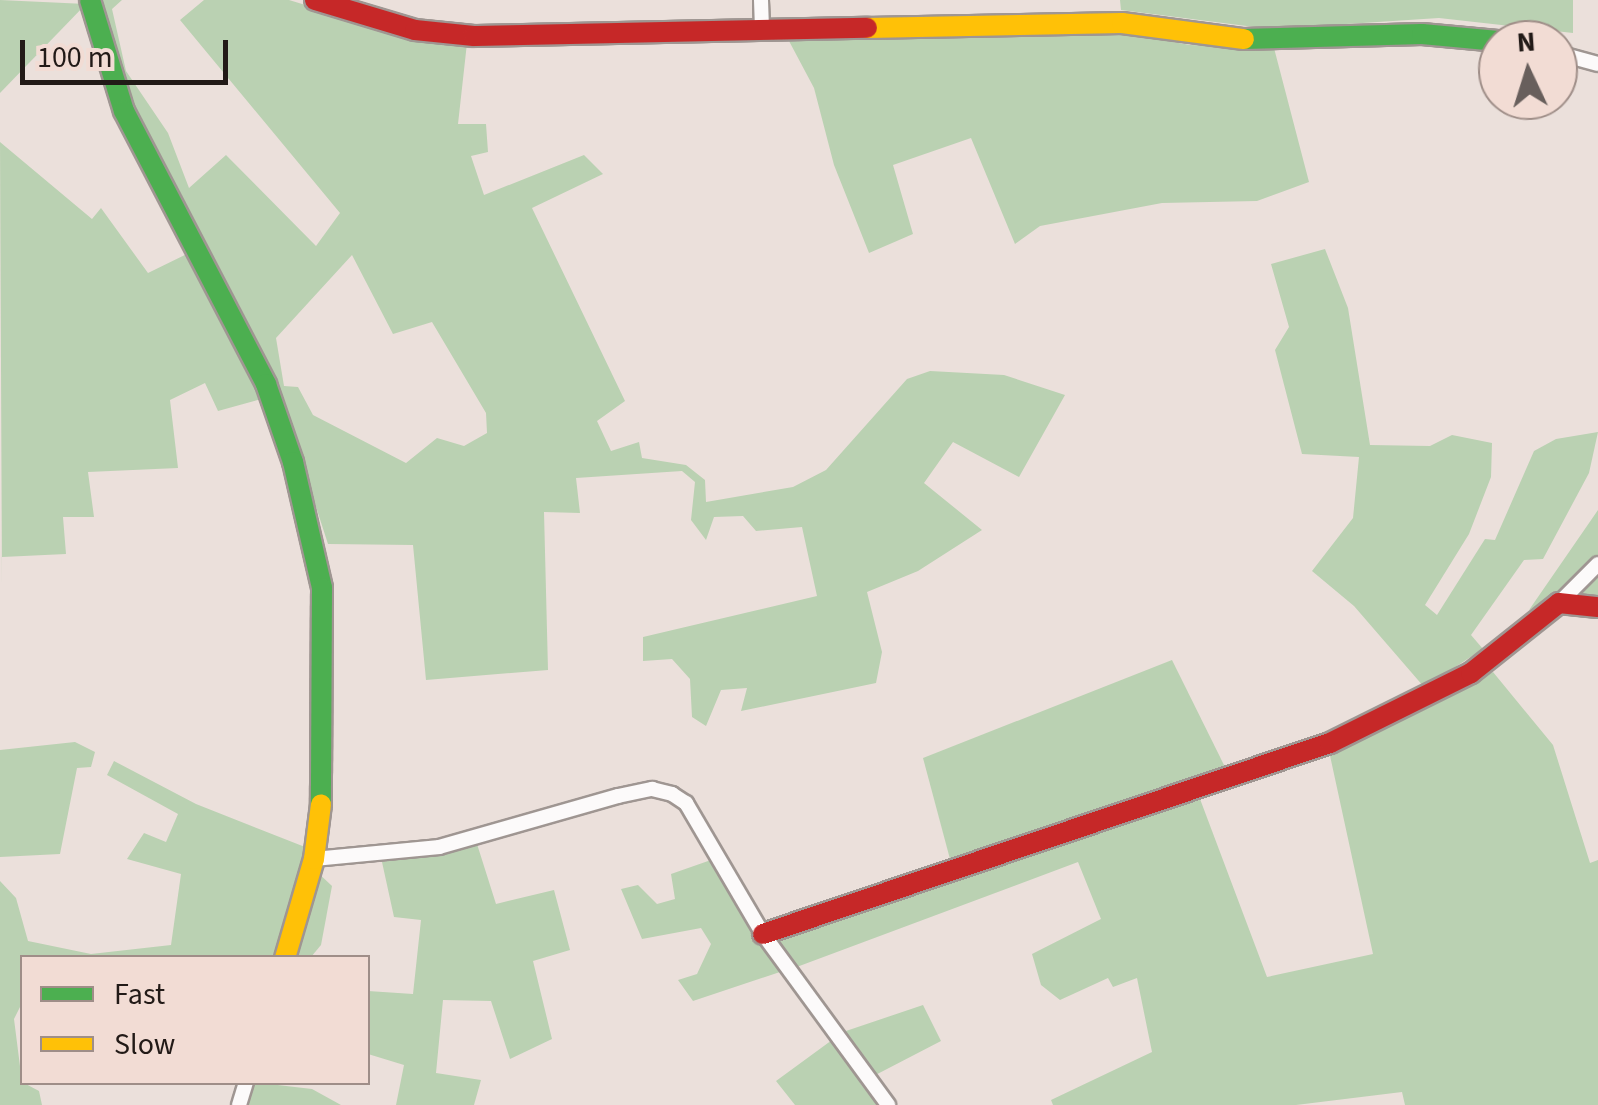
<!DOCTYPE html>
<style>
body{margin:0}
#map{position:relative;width:1598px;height:1105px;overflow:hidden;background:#ebe0db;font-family:"Source Sans 3",sans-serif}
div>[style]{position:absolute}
.green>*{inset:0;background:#bad1b2}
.roads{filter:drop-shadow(2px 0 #9f9692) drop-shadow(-2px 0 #9f9692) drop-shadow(0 2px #9f9692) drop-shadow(0 -2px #9f9692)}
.street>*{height:14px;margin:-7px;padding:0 7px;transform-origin:7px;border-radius:7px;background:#fcfafa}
.fast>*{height:20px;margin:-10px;padding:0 10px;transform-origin:10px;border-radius:10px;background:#4caf50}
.slow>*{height:20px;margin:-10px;padding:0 10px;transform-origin:10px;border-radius:10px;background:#ffc107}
.jam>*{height:20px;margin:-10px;padding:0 10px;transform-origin:10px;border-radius:10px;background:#c62828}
span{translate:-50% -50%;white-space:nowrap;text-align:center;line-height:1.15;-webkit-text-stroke:8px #f2dcd4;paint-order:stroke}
.legend{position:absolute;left:20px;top:955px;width:350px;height:130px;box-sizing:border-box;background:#f2dcd4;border:2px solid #9f8e88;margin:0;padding:12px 18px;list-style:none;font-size:30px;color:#221a17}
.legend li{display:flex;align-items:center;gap:20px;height:50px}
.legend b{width:50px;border:2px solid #9f8e88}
.north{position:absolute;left:1478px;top:20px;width:100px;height:100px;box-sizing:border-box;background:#f2dcd4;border:2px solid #9f8e88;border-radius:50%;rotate:356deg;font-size:28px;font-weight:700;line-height:40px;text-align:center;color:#221a17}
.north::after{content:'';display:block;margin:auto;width:35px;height:45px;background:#685f5c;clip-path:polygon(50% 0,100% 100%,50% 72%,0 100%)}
.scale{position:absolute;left:20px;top:40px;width:208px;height:45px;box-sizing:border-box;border:5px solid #221a17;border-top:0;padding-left:12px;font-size:30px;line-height:35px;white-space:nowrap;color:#221a17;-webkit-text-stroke:8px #f2dcd4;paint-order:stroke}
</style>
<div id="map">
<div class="green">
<i style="clip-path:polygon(0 0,86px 4px,0 93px)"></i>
<i style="clip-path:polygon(evenodd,97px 0,122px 0,112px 9px,126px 71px,168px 133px,189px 188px,226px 155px,316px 246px,340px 213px,180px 20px,204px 0,289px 0,420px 40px,467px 43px,458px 124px,486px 124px,488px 152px,471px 156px,484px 195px,584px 155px,603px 174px,532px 208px,625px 401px,597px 421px,611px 451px,639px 442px,642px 458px,686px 465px,705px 480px,706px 502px,793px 487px,826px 470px,907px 379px,930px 371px,1004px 375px,1065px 395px,1019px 477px,953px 442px,924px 483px,982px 530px,918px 571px,867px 592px,882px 652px,876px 683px,741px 711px,747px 688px,721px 690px,706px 726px,692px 717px,690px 679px,672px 659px,643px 661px,643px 637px,817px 596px,802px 527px,756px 531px,743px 516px,714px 517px,706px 540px,691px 520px,695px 482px,682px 471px,576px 478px,580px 513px,544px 512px,548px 670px,426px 680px,413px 545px,328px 544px,286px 414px,239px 305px,157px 166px,125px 94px,97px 0,352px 255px,393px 334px,432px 322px,486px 413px,487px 433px,464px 446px,437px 438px,406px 463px,313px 415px,298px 387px,284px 386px,276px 338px,352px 255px)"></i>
<i style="clip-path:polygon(1120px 0,1573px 0,1573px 33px,1439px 18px,1270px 29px,1121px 10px)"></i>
<i style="clip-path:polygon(1118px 32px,1190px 45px,1274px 48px,1309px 182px,1257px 201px,1162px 203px,1040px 226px,1015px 244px,971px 138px,893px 165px,913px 234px,869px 253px,834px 165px,814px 88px,789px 41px)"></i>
<i style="clip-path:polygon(0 142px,92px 219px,101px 208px,148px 273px,195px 250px,265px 398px,218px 411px,205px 383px,170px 400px,178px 468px,88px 472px,94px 517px,63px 517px,66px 554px,2px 557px,2px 587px)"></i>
<i style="clip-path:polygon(1325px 249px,1348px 308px,1370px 445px,1430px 446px,1452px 435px,1492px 443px,1491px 477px,1469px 534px,1425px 605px,1437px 615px,1485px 539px,1495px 540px,1534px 451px,1556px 439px,1598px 432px,1589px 473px,1543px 559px,1524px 560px,1471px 635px,1483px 649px,1424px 687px,1354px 606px,1312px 571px,1353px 518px,1359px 457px,1302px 454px,1275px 350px,1289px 327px,1271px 264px)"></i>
<i style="clip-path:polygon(1598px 510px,1598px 597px,1563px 592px,1529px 610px)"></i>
<i style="clip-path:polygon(1172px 660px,1225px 767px,950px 859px,923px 758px)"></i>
<i style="clip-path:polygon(1493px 672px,1553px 745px,1590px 863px,1598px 860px,1598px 1105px,1405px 1105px,1402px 1092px,1296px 1105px,1053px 1105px,1051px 1100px,1152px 1052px,1137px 978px,1113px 987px,1108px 978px,1060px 1000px,1041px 985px,1032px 954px,1101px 919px,1078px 862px,794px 968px,776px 935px,1197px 791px,1267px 977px,1373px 954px,1329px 751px)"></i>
<i style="clip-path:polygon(75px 742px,95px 752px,91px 767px,77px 768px,60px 854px,0 857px,0 750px)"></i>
<i style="clip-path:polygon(114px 761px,196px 804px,305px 847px,278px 957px,22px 958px,22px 1003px,14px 1019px,22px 1082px,39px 1091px,42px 1105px,0 1105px,0 881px,16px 898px,28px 941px,91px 954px,171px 945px,181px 874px,127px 859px,144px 833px,166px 842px,178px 814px,107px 775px)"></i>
<i style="clip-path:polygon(477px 844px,496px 904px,554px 890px,570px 950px,533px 961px,552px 1039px,510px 1059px,491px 1001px,443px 1000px,436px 1073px,481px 1080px,474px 1105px,396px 1105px,404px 1065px,368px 1054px,368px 991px,413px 994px,421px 920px,394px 917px,382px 862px)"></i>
<i style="clip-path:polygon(711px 860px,780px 972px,693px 1001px,678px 980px,697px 974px,711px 944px,701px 928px,642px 939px,621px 889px,638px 885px,657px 904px,675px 899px,671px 874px)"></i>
<i style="clip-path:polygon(316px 871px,332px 886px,321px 945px,311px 957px,290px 958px)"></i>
<i style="clip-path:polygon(923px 1005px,941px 1041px,860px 1083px,878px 1105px,795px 1105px,776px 1081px,843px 1032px)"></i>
<i style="clip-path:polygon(252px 1082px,312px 1089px,341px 1105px,245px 1105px)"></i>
</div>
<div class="roads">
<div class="street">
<i style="left:761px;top:0;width:31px;rotate:88deg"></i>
<i style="left:1558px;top:53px;width:41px;rotate:15.4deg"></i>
<i style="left:1559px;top:603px;width:55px;rotate:-45deg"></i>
<i style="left:314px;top:859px;width:126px;rotate:-5.5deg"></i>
<i style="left:439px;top:847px;width:186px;rotate:-15.9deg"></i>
<i style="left:618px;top:796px;width:35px;rotate:-12deg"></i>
<i style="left:652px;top:789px;width:21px;rotate:14deg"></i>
<i style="left:672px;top:794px;width:17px;rotate:33deg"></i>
<i style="left:686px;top:803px;width:152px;rotate:59.6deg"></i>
<i style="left:763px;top:934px;width:212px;rotate:53.8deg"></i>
<i style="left:239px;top:1105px;width:24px;rotate:-73deg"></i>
</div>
<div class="fast">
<i style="left:90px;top:0;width:116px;rotate:73deg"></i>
<i style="left:124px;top:111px;width:308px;rotate:62.5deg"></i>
<i style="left:266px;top:384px;width:83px;rotate:70.9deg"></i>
<i style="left:293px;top:462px;width:129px;rotate:77deg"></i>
<i style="left:322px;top:588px;width:216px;rotate:90.3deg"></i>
<i style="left:1244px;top:39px;width:178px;rotate:-1.6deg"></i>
<i style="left:1422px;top:34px;width:76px;rotate:5.3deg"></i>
</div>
<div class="slow">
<i style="left:867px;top:28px;width:255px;rotate:-1.1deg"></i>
<i style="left:1122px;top:23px;width:123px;rotate:7.5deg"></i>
<i style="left:285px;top:958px;width:103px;rotate:-73.7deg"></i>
<i style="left:314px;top:859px;width:55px;rotate:-82.7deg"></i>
</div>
<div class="jam">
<i style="left:315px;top:0;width:104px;rotate:16.7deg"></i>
<i style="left:415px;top:30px;width:59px;rotate:5.8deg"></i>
<i style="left:474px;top:36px;width:393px;rotate:-1.2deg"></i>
<i style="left:763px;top:934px;width:598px;rotate:-18.62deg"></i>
<i style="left:1330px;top:743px;width:157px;rotate:-26.4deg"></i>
<i style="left:1471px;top:673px;width:112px;rotate:-38.5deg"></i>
<i style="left:1559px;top:603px;width:39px;rotate:6deg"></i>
</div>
</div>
<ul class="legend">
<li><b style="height:12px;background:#4caf50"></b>Fast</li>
<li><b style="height:12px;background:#ffc107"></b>Slow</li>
</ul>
<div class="north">N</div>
<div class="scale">100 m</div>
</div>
